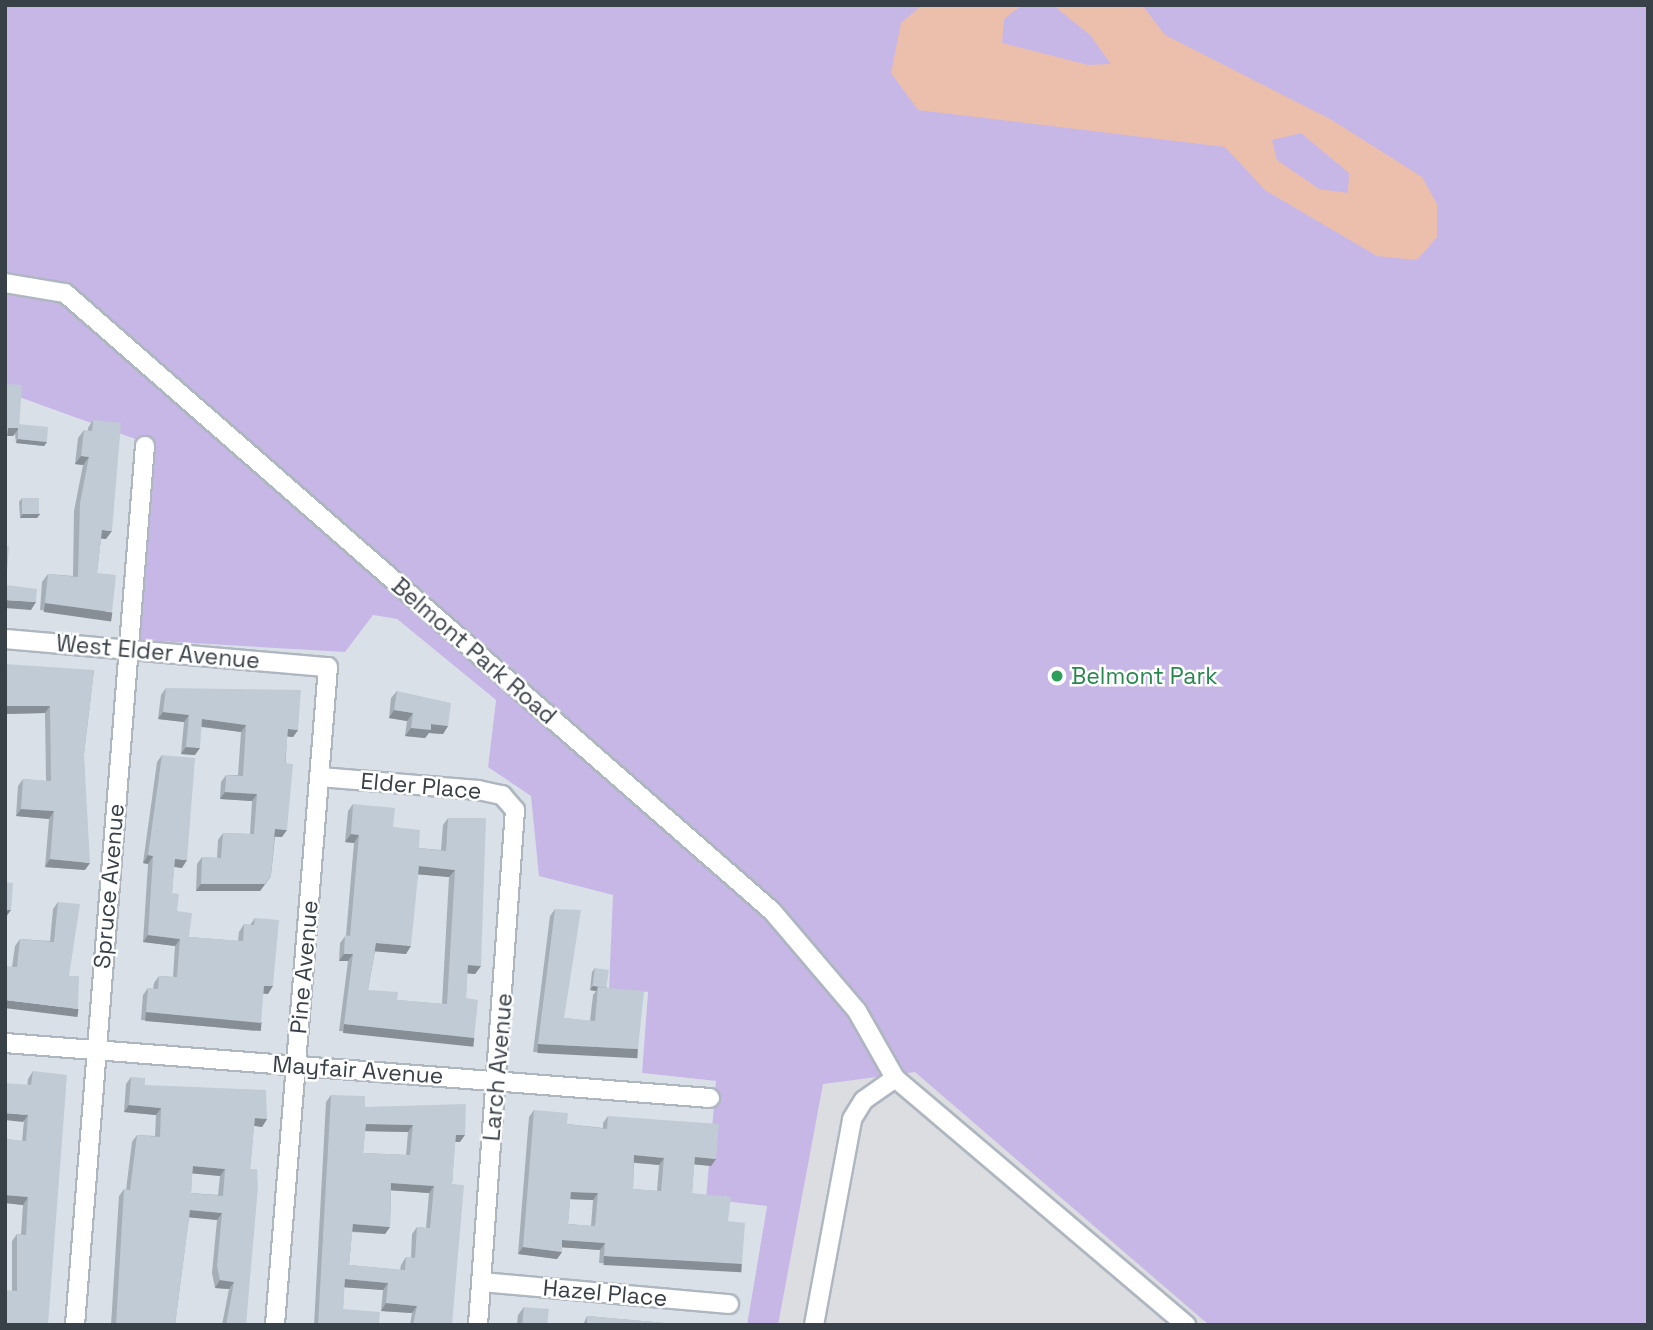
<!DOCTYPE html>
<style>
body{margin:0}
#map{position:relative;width:1653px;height:1330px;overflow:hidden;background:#ebeff4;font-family:"Space Grotesk",sans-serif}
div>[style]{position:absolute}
.residential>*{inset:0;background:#dae0e8}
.green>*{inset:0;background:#c7b7e6}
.parking>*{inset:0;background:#dbdde1}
.water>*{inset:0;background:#ecbfac}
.roads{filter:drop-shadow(2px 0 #aeb6c0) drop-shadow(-2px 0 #aeb6c0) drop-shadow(0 2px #aeb6c0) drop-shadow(0 -2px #aeb6c0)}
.minor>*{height:18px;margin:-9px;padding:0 9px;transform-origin:9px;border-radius:9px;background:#fff}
.wall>*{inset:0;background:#a6afb7}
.shaded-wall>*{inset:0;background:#878e95;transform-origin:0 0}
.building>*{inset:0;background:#c1cbd5;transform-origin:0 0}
.dots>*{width:19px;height:19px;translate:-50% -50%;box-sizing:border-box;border:4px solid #fff;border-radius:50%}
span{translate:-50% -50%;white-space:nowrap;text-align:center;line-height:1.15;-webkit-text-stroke:5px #fff;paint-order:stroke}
.street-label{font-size:23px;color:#394148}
.leisure-label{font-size:23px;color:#27864d}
.left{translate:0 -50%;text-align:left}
.frame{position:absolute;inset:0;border:7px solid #394148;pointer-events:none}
</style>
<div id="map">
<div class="residential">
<i style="clip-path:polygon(5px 392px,156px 447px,373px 615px,397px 619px,496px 700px,488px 767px,542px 773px,614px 873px,610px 989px,648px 992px,642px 1073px,717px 1081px,707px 1199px,767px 1206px,747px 1325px,5px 1325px)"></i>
</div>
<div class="green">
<i style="clip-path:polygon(5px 5px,1648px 5px,1648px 1325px,747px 1325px,767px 1206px,706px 1199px,716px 1081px,642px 1073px,648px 992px,609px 989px,613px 895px,539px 876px,531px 796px,488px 767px,496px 700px,397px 619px,373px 615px,345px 652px,139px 640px,155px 458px,135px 439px,5px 392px)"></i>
</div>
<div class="parking">
<i style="clip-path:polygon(915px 1072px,1209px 1325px,778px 1325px,823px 1084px)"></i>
</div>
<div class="water">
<i style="clip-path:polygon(evenodd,922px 5px,1022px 5px,1004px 19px,1002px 43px,1088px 65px,1111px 64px,1090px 35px,1053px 5px,1142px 5px,1165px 35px,1330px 119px,1422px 177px,1437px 204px,1437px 237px,1417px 260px,1377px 256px,1265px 190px,1225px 147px,918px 110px,891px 73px,901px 23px,922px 5px,1301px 133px,1349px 173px,1348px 193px,1319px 189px,1277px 160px,1272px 140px,1301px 133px)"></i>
</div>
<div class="roads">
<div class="minor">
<i style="left:5px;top:283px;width:61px;rotate:9.5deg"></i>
<i style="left:65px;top:293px;width:939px;rotate:41.16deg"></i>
<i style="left:772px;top:911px;width:131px;rotate:49.6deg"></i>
<i style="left:857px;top:1011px;width:77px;rotate:60.4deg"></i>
<i style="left:895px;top:1078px;width:382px;rotate:40.3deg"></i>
<i style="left:5px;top:639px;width:324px;rotate:5deg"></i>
<i style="left:328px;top:667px;width:660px;rotate:94.61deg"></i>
<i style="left:320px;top:777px;width:159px;rotate:4.7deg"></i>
<i style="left:478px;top:790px;width:25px;rotate:12deg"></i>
<i style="left:502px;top:795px;width:20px;rotate:49deg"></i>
<i style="left:515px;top:810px;width:516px;rotate:94.11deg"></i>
<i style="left:5px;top:1043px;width:707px;rotate:4.46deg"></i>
<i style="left:482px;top:1282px;width:248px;rotate:5.1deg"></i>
<i style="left:75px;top:1325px;width:882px;rotate:-85.45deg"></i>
<i style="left:814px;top:1325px;width:209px;rotate:-79.5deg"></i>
<i style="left:852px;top:1119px;width:22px;rotate:-58deg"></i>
<i style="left:864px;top:1100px;width:38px;rotate:-35deg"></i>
</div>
</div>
<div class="wall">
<i style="clip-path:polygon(5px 384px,19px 424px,47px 442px,44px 446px,16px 443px,15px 434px,13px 436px,8px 436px)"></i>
<i style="clip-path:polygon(93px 420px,106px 539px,101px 538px,97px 573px,107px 619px,40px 610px,42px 582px,48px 574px,73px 576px,74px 511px,83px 465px,75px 464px,78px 438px,84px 430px,88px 431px,88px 428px)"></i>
<i style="clip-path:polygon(22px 498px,40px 514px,37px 518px,20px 518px,19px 502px)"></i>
<i style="clip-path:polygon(94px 670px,84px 754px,85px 870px,45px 867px,49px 819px,16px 816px,18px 786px,23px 779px,46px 781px,45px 713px,5px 714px)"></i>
<i style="clip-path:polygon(166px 688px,298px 730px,293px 737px,287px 736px,282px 837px,275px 837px,271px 876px,260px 891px,196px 891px,197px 864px,202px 857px,217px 858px,218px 840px,223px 833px,250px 834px,252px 801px,220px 799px,221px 782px,226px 775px,238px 775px,241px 732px,201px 727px,195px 755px,181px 754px,184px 722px,158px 719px,161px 695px)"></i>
<i style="clip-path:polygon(397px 691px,448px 726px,443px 734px,429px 733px,425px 738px,405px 736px,407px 721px,389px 718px,391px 698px)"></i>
<i style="clip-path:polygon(162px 755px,182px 868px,174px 867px,172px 893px,177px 911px,189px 937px,238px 941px,239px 932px,244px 924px,250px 925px,255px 918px,268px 994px,263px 993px,255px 1031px,141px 1020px,143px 995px,148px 988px,153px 989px,154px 983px,159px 976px,173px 977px,175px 946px,143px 942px,148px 864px,143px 863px,157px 762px)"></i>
<i style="clip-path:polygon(evenodd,353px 804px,393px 827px,419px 848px,441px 850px,443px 825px,448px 818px,481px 966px,475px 974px,467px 973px,466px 998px,474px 1038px,469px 1045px,339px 1031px,348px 961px,339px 961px,340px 943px,346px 935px,354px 843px,345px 842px,348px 811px,353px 804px,418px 874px,449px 877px,442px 1004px,397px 1000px,368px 990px,375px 951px,406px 954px,418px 874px)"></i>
<i style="clip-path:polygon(58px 902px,69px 976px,73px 1016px,12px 967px,15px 946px,20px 939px,50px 941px,53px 909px)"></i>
<i style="clip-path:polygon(555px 909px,564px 1018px,590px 1021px,593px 995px,596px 991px,590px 990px,592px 972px,595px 968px,607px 988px,638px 1049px,633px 1057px,533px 1052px,550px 916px)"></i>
<i style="clip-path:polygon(33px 1071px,48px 1325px,12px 1291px,12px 1241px,17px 1234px,21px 1234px,23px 1205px,5px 1203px,5px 1139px,22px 1141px,28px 1079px)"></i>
<i style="clip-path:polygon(evenodd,131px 1077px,145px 1085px,267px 1119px,262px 1127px,254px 1126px,250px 1169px,246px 1325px,222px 1325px,229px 1289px,215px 1288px,212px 1273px,217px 1220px,189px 1217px,175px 1325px,111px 1325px,119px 1196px,124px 1189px,126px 1190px,132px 1142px,137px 1135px,155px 1136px,156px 1115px,124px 1112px,126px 1084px,131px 1077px,192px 1173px,220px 1176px,218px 1195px,191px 1193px,192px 1173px)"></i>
<i style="clip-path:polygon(evenodd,331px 1095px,460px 1142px,455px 1142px,452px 1184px,452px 1325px,410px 1325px,412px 1313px,381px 1311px,383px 1290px,344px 1287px,343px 1309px,379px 1325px,314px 1325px,326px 1102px,331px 1095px,365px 1131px,408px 1132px,406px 1155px,363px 1153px,365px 1131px,331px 1095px,391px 1190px,429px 1193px,426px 1228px,417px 1227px,412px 1234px,411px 1258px,406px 1257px,401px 1265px,400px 1270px,349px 1265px,352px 1232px,385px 1234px,390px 1227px,391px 1190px)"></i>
<i style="clip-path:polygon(evenodd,534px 1110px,567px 1124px,603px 1128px,603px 1123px,608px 1116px,716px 1159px,711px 1166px,694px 1164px,692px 1193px,728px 1221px,742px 1264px,737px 1271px,599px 1263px,600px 1250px,562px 1247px,562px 1252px,557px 1259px,518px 1254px,529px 1117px,534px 1110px,634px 1163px,659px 1165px,657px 1191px,633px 1189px,634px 1163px,534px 1110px,570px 1199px,593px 1200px,591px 1226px,568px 1224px,570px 1199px)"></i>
<i style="clip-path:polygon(524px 1307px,547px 1325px,517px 1325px,518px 1315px)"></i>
<i style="clip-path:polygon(587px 1316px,687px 1325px,583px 1325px)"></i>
</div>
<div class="shaded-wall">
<i style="clip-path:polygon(8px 428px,19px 428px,13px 436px,5px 436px)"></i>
<i style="clip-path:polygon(18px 439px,47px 442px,44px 446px,16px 443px)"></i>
<i style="clip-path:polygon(81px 456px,89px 457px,83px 465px,75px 464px)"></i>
<i style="clip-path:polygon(23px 514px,40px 514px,37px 518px,20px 518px)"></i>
<i style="clip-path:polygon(102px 530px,112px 531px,106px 539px,96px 538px)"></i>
<i style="clip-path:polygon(5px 600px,36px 602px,31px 610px,5px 608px)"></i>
<i style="left:45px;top:603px;width:68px;height:9px;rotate:8deg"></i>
<i style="clip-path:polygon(5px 706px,50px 706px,45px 713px,5px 714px)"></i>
<i style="clip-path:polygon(394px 710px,413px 713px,407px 721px,389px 718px)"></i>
<i style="clip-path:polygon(163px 712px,189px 715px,184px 722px,158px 719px)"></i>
<i style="clip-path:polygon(202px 719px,246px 725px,241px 732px,197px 726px)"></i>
<i style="clip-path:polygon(431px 724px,448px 726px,443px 734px,429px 733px,425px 738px,405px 736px,411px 728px)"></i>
<i style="clip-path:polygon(288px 729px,298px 730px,293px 737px,283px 736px)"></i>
<i style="clip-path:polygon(186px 747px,200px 748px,195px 755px,181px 754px)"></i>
<i style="clip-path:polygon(225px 792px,257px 794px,252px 801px,220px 799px)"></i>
<i style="clip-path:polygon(21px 809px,54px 811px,49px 819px,16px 816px)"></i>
<i style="clip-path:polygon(275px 829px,287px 830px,282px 837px,270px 836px)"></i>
<i style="clip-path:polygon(351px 834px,359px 835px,354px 843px,345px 842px)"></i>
<i style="clip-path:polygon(148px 855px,153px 856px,148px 864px,143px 863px)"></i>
<i style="clip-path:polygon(50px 859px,90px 863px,85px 870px,45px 867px)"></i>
<i style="clip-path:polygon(175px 859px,187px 860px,182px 868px,170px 866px)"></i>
<i style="clip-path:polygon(419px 866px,455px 870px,449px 877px,413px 874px)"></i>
<i style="clip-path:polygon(271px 876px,260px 891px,196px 891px,201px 884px)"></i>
<i style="clip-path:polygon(5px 910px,11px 910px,6px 917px,5px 917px)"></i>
<i style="clip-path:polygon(148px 935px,180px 939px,175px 946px,143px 942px)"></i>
<i style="clip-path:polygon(376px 943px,411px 946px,406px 954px,371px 951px)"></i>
<i style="clip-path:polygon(344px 954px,353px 954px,348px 961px,339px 961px)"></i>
<i style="clip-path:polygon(468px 965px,481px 966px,475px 974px,463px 973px)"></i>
<i style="clip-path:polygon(264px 986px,273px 986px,268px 994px,259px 993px)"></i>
<i style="clip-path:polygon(593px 986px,607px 988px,598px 987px,596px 991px,590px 990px)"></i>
<i style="left:5px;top:1000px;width:74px;height:8px;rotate:7deg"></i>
<i style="left:146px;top:1012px;width:116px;height:9px;rotate:5deg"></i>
<i style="left:344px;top:1024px;width:131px;height:9px;rotate:6deg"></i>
<i style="left:538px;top:1044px;width:100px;height:9px;rotate:3deg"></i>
<i style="clip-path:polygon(129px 1105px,161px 1108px,156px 1115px,124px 1112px)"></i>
<i style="clip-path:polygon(5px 1113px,28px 1115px,23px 1122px,5px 1120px)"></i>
<i style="clip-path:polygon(255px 1118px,267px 1119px,262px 1127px,250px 1125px)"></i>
<i style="clip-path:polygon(366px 1124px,413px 1125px,408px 1132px,361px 1131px)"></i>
<i style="clip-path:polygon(456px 1135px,465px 1135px,460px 1142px,450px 1142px)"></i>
<i style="clip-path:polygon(634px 1155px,664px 1158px,659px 1165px,630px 1162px)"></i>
<i style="clip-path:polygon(695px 1157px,716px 1159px,711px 1166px,690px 1164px)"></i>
<i style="clip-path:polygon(193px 1166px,225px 1169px,220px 1176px,188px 1173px)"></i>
<i style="clip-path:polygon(391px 1183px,434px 1186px,429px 1193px,386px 1190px)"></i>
<i style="clip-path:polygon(571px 1192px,598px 1193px,593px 1200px,566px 1199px)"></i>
<i style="clip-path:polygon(5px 1195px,28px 1197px,23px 1205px,5px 1203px)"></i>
<i style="clip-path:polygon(190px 1210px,222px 1213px,217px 1220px,185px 1217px)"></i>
<i style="clip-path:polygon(353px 1224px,390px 1227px,385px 1234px,348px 1231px)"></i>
<i style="clip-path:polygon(562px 1240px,605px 1243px,600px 1250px,557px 1247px)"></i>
<i style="clip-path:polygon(523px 1247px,562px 1252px,557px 1259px,518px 1254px)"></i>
<i style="left:604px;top:1256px;width:138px;height:9px;rotate:3deg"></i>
<i style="clip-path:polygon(345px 1279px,388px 1283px,383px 1290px,340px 1287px)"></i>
<i style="clip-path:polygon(220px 1280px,234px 1282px,229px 1289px,215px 1288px)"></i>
<i style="clip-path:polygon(386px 1303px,417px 1306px,412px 1313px,381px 1311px)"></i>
</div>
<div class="building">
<i style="clip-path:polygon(5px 384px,22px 385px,19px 428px,8px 428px,5px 461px)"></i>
<i style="clip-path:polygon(93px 420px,121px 423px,112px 531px,102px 530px,97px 573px,116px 575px,112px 612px,45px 603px,48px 574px,78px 577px,80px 503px,89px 457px,81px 456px,84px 430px,92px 431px)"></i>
<i style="clip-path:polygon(19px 424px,48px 427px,47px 442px,18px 439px,18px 428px)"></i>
<i style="left:22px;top:498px;width:17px;height:16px"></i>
<i style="clip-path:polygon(5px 546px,9px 546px,6px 585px,37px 589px,36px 602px,5px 600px)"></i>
<i style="clip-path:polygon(5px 664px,94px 670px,84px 754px,90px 863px,50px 859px,54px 811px,21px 809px,23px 779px,51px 781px,50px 706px,5px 706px)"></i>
<i style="clip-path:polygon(166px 688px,301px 690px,298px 730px,288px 729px,285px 763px,293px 764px,287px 830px,275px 829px,271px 876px,265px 884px,201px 884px,202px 857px,221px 858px,223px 833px,254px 834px,257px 794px,225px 792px,226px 775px,243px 776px,246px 725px,202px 719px,200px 748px,186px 747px,189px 715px,163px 712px)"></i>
<i style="clip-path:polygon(397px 691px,451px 703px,448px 726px,431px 724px,431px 730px,411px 728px,413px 713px,394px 710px)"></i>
<i style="clip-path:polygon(162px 755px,195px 758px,187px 860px,175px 859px,172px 893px,179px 894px,177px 911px,192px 913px,189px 937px,243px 941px,244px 924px,254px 925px,255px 918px,279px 920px,273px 986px,264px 986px,261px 1023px,146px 1012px,148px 988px,158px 989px,159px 976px,177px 977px,180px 939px,148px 935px,153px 856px,148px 855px)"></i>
<i style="clip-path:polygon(evenodd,353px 804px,395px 808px,393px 827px,420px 830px,419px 848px,446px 851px,448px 818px,486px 818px,481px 966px,468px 965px,466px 998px,478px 1000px,474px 1038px,344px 1024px,353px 954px,344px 954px,345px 935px,350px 936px,359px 835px,351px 834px,353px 804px,419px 866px,455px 870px,447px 1004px,397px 1000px,398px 992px,368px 990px,376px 943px,411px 946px,419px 866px)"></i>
<i style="clip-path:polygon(5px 882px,13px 883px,11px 910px,5px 910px)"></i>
<i style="clip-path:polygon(58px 902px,80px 904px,69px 976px,79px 976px,78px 1009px,5px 1000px,5px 966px,17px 967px,20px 939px,54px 942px)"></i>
<i style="clip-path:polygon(555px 909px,581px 910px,564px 1018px,595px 1021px,598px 987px,644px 991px,638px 1049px,538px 1044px)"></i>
<i style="left:595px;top:968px;width:14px;height:18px;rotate:8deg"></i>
<i style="clip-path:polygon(33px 1071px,67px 1075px,48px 1325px,5px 1325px,5px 1290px,17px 1291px,17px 1234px,26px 1235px,28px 1197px,5px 1195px,5px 1139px,26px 1141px,28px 1115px,5px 1113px,5px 1083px,31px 1085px)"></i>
<i style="clip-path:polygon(evenodd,131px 1077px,145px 1078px,145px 1085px,266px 1090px,267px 1119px,255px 1118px,250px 1169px,257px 1169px,258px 1187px,246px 1325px,226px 1325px,234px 1282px,220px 1280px,217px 1266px,222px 1213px,190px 1210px,175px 1325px,116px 1325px,124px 1189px,130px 1190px,137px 1135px,160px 1137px,161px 1108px,129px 1105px,131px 1077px,193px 1166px,225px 1169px,223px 1196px,191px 1193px,193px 1166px)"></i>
<i style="clip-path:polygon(evenodd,331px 1095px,365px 1096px,365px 1107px,466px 1104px,465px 1135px,456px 1135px,452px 1184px,464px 1185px,452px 1325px,413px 1325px,417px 1306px,386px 1303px,388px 1283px,345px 1279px,343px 1309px,380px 1312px,379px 1325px,318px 1325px,331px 1095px,366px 1124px,413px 1125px,410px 1155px,363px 1153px,366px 1124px,331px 1095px,391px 1183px,434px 1186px,430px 1228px,417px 1227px,415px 1258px,406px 1257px,405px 1270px,349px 1265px,353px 1224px,390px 1227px,391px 1183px)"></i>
<i style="clip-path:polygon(evenodd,534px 1110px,568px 1113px,567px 1124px,607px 1129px,608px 1116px,719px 1124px,716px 1159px,695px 1157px,692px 1193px,731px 1197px,728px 1221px,745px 1223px,742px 1264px,604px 1256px,605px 1243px,562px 1240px,562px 1252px,523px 1247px,534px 1110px,634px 1155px,664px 1158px,661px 1191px,633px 1189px,634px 1155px,534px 1110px,571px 1192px,598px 1193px,595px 1226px,568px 1224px,571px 1192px)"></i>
<i style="clip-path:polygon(524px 1307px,549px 1309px,547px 1325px,522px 1325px)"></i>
<i style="clip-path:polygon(587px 1316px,687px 1325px,587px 1325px)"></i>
</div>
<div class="dots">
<i style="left:1057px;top:676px;background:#2e9e5b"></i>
</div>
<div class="street-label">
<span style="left:474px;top:651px;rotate:41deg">Belmont Park Road</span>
<span style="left:158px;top:652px;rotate:5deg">West Elder Avenue</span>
<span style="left:421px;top:786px;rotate:5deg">Elder Place</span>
<span style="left:109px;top:886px;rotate:-85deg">Spruce Avenue</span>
<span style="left:304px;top:967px;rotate:-85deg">Pine Avenue</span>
<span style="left:498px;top:1067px;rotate:-85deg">Larch Avenue</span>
<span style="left:358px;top:1070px;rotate:4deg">Mayfair Avenue</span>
<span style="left:605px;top:1293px;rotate:5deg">Hazel Place</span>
</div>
<div class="leisure-label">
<span class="left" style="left:1071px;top:676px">Belmont Park</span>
</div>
<div class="frame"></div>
</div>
